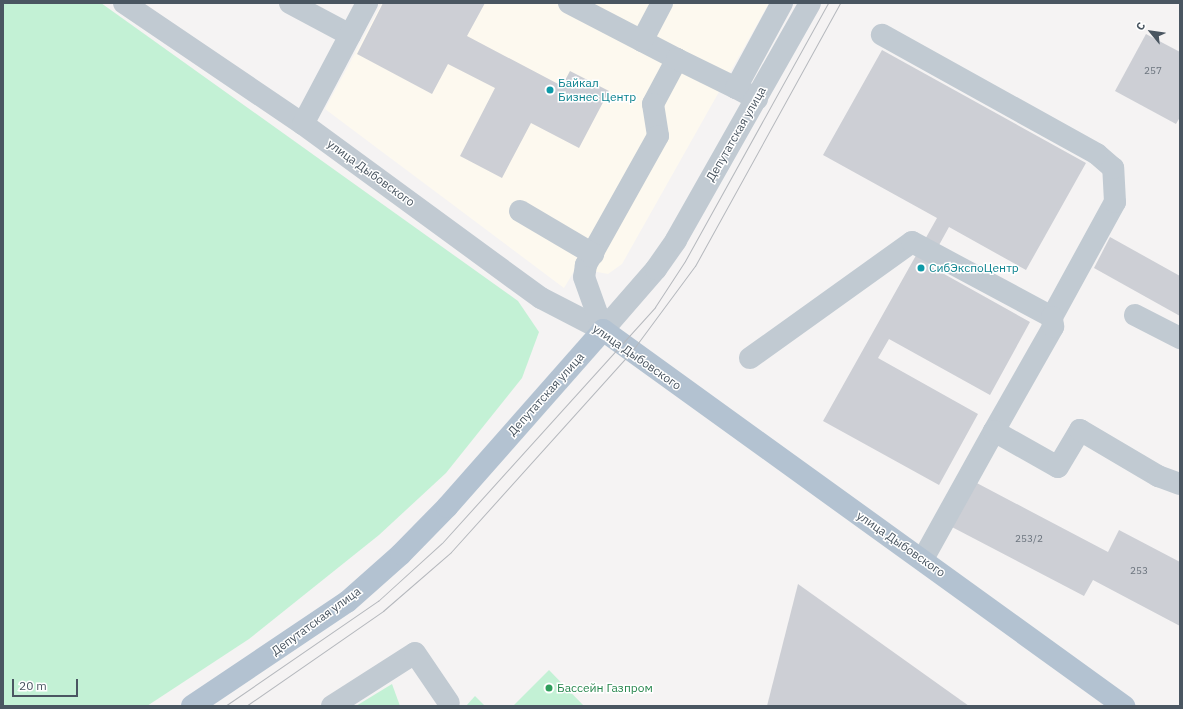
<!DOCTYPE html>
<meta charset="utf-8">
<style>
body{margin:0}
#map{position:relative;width:1183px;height:709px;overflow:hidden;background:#f5f3f3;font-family:"IBM Plex Sans",sans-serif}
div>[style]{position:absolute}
.commercial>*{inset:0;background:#fdf9ef}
.green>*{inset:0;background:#c3f1d5}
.building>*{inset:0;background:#cdcfd5}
.minor>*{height:22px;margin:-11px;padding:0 11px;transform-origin:11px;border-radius:11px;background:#c1cad2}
.major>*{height:22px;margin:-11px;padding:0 11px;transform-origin:11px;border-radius:11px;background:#b3c2d1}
.tram>*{height:1px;margin:-0.5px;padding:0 0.5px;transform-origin:0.5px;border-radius:0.5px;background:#b5b8bd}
.dots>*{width:11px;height:11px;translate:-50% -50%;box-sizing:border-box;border:2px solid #fff;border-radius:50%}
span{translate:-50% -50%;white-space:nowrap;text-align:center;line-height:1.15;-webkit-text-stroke:3px #fff;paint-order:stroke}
.number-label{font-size:10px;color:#6b747e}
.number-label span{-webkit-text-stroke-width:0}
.culture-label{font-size:12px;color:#0d838f}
.left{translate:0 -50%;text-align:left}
.street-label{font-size:12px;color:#4a5661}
.leisure-label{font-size:12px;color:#27864d}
.frame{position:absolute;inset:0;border:4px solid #4a5661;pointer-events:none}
.north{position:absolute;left:1131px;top:12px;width:40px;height:40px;-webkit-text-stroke:3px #fff;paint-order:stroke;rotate:299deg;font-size:11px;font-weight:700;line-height:16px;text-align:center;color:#4a5661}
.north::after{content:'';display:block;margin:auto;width:14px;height:18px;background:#4a5661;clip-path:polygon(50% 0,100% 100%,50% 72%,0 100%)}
.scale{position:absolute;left:12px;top:679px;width:66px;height:18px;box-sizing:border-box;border:2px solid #4a5661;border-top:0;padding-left:5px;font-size:12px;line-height:14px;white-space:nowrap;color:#4a5661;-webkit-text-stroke:3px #fff;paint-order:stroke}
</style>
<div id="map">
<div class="commercial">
<i style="clip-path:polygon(382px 3px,769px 3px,622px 264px,608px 274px,576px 268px,564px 288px,325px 109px)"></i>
</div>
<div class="green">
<i style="clip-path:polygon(3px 3px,101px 3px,518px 301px,539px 332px,522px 378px,446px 473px,379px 535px,249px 639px,147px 706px,3px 706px)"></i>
<i style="clip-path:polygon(549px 670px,584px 706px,513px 706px)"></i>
<i style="clip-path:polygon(392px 684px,400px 706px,356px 706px)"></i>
<i style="clip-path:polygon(475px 696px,485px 706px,466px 706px)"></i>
</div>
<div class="building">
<i style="clip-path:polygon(383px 3px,485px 3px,467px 36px,562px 86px,570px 71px,609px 91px,579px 148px,531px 123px,502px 178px,460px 156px,495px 88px,448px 64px,432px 94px,357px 54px)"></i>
<i style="clip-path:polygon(1146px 34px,1180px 52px,1180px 117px,1176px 124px,1115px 91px)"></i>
<i style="clip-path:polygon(882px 50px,1086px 163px,1026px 270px,949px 227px,928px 265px,1030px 322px,990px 395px,889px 339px,878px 358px,978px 414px,939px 485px,823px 421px,937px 218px,823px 155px)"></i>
<i style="clip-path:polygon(1110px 237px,1180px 276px,1180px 316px,1094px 268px)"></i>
<i style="clip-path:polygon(973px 481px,1108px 552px,1119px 530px,1180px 562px,1180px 626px,1093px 580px,1084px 596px,950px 526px)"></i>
<i style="clip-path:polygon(798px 584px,969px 706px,767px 706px)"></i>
</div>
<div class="minor">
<i style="left:124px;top:3px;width:216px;rotate:34.1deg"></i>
<i style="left:303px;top:124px;width:295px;rotate:36.2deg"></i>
<i style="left:541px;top:298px;width:70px;rotate:27.3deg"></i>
<i style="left:290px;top:3px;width:68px;rotate:28.1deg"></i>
<i style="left:569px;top:3px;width:122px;rotate:27.4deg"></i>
<i style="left:677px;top:59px;width:51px;rotate:118.1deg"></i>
<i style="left:653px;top:104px;width:32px;rotate:81deg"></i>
<i style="left:658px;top:136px;width:148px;rotate:119.2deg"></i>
<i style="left:586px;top:265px;width:12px;rotate:99deg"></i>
<i style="left:584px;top:277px;width:56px;rotate:70.3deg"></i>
<i style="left:642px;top:41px;width:43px;rotate:-62.2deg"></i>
<i style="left:677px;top:59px;width:66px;rotate:26.2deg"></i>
<i style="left:757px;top:99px;width:24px;rotate:-152deg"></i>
<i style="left:736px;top:88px;width:97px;rotate:-61.6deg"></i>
<i style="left:303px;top:124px;width:137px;rotate:-62.1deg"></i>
<i style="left:520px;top:211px;width:85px;rotate:30.5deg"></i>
<i style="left:1135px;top:315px;width:51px;rotate:27.1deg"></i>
<i style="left:603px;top:330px;width:81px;rotate:-49deg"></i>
<i style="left:656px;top:269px;width:35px;rotate:-55deg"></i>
<i style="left:676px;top:240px;width:272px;rotate:-60.5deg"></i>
<i style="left:750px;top:358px;width:199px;rotate:-35.6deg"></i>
<i style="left:912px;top:242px;width:159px;rotate:28.2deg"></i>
<i style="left:1052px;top:317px;width:131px;rotate:-61.3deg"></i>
<i style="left:1115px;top:202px;width:34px;rotate:-93deg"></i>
<i style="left:1113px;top:168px;width:21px;rotate:-139deg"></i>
<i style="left:1097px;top:154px;width:246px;rotate:-151deg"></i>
<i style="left:994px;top:431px;width:120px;rotate:-60.4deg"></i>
<i style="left:1053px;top:327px;width:10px;rotate:-96deg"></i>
<i style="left:923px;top:559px;width:146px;rotate:-61deg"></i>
<i style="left:994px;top:431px;width:73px;rotate:29.4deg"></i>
<i style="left:1058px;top:467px;width:43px;rotate:-59.3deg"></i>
<i style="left:1080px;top:430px;width:91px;rotate:30.5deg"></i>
<i style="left:1158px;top:476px;width:23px;rotate:20deg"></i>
<i style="left:332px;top:706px;width:98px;rotate:-32.6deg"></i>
<i style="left:415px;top:653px;width:60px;rotate:55.8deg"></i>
</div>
<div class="major">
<i style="left:192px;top:706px;width:187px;rotate:-33.9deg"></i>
<i style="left:347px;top:602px;width:72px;rotate:-41.6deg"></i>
<i style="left:401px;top:554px;width:66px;rotate:-45.6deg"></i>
<i style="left:447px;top:507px;width:236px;rotate:-48.6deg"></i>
<i style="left:603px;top:330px;width:643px;rotate:35.82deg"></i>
</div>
<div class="tram">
<i style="left:225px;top:706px;width:186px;rotate:-34.5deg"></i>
<i style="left:378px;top:601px;width:86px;rotate:-42.2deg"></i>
<i style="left:442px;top:543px;width:318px;rotate:-47.9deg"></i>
<i style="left:655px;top:307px;width:55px;rotate:-56.9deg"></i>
<i style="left:685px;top:261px;width:295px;rotate:-61deg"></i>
<i style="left:246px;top:706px;width:167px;rotate:-34.7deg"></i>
<i style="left:383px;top:611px;width:90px;rotate:-40.9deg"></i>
<i style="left:451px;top:552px;width:270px;rotate:-48deg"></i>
<i style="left:632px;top:351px;width:106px;rotate:-53.5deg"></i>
<i style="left:695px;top:266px;width:300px;rotate:-61.1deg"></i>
</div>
<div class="dots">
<i style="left:550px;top:90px;background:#0f9aa8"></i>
<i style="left:921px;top:268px;background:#0f9aa8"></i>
<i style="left:549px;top:688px;background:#2e9e5b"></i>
</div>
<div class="number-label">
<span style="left:1153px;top:71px">257</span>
<span style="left:1029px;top:539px">253/2</span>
<span style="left:1139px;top:571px">253</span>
</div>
<div class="culture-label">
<span class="left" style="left:558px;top:90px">Байкал<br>Бизнес Центр</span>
<span class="left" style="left:929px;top:268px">СибЭкспоЦентр</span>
</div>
<div class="street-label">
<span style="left:736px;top:134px;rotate:-60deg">Депутатская улица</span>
<span style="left:371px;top:173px;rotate:36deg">улица Дыбовского</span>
<span style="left:637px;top:357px;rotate:35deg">улица Дыбовского</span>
<span style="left:546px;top:394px;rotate:-48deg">Депутатская улица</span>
<span style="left:901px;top:544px;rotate:35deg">улица Дыбовского</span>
<span style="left:316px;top:621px;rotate:-36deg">Депутатская улица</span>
</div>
<div class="leisure-label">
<span class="left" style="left:557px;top:688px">Бассейн Газпром</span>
</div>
<div class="frame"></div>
<div class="north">С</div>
<div class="scale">20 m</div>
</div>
